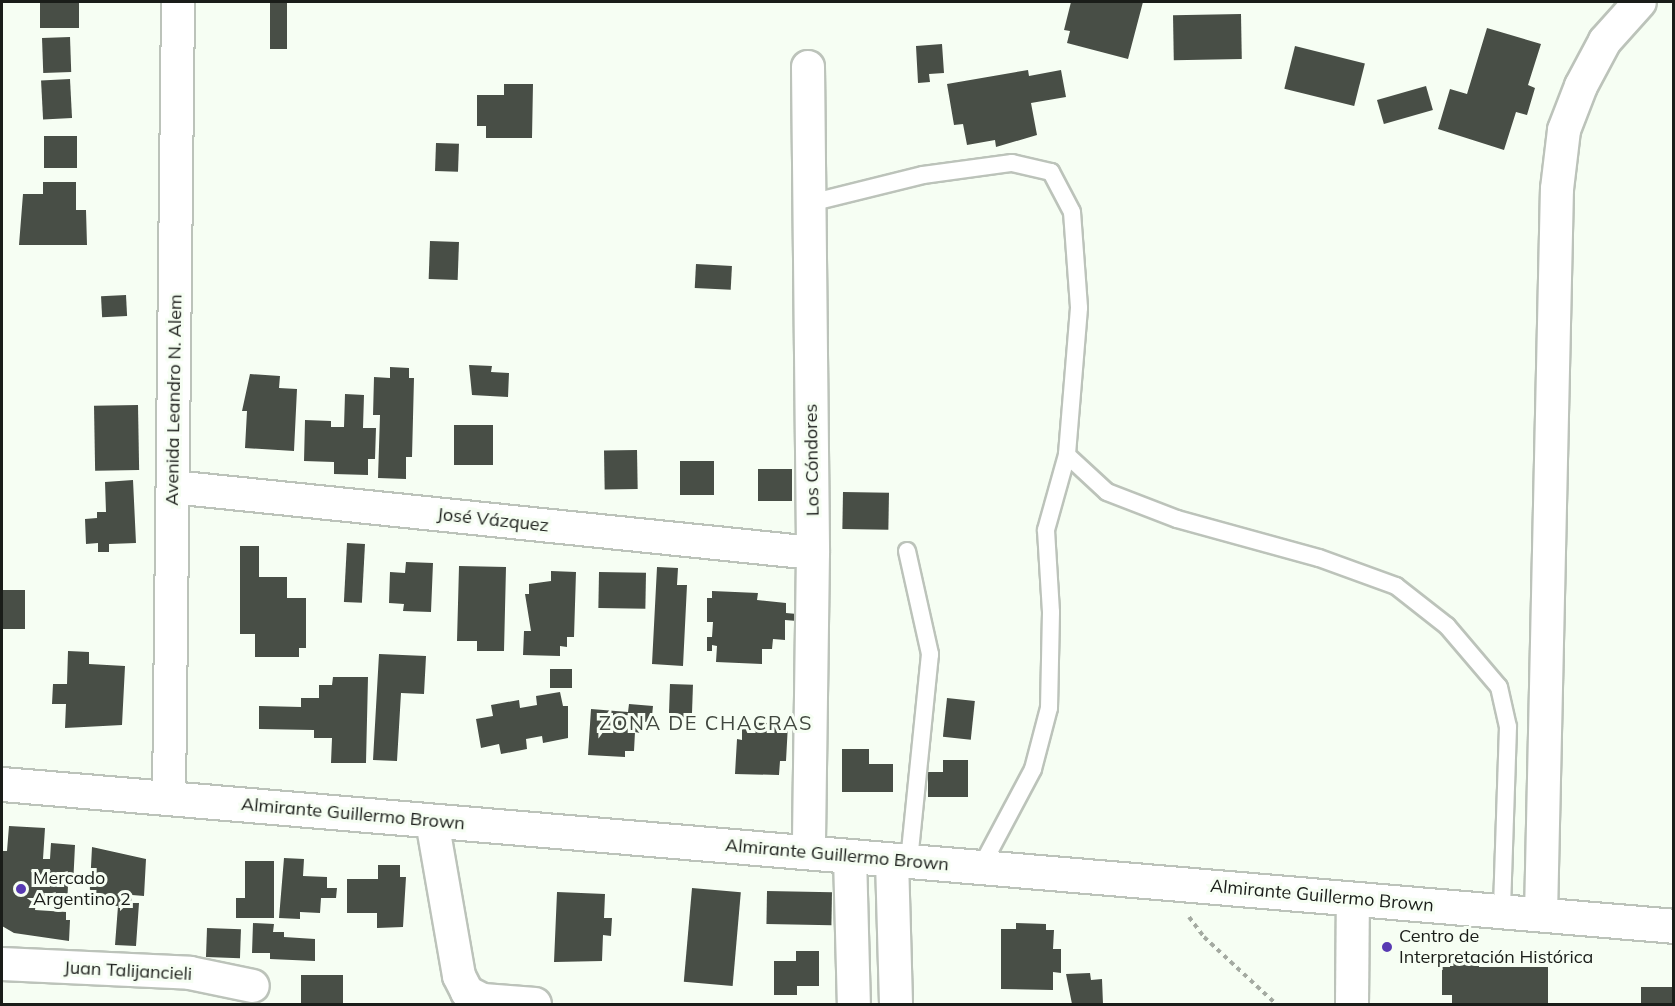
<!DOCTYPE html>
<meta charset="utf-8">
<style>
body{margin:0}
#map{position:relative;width:1675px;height:1006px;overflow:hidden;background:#f6fef3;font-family:Mulish,sans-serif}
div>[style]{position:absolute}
.building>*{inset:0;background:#484e46;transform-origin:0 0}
.path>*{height:4px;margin-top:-2px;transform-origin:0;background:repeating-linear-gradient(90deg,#a4aaa1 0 4.5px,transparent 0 9px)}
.roads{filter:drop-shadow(2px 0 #bcc3ba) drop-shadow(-2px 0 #bcc3ba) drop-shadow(0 2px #bcc3ba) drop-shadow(0 -2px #bcc3ba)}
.lane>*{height:16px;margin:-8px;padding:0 8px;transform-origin:8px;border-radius:8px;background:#fff}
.street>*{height:32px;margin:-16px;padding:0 16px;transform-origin:16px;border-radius:16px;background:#fff}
.secondary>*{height:33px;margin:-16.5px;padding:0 16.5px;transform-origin:16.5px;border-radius:16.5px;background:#fff}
.dots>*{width:16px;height:16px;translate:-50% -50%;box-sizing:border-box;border:3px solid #f6fef3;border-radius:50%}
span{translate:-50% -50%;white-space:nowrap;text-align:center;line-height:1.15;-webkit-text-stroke:6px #f6fef3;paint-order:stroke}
.street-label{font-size:18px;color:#1a1d19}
.poi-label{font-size:18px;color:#1a1d19}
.left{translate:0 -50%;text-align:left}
.neighbourhood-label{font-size:20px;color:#41473f;letter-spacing:1.5px}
.frame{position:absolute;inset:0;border:3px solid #1a1d19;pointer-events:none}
</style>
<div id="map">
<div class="building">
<i style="left:40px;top:2px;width:39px;height:26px"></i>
<i style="left:270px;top:2px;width:17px;height:47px"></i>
<i style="clip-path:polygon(1071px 2px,1143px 2px,1128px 59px,1067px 43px,1070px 31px,1064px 30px)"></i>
<i style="left:1241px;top:14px;width:45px;height:68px;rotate:89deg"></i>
<i style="clip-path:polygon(1487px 28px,1541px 44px,1528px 85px,1535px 88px,1527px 115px,1516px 112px,1504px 150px,1438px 129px,1450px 89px,1467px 94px)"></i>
<i style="left:70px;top:37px;width:35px;height:28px;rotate:88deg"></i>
<i style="clip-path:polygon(942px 44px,944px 73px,929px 74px,930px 82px,918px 83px,916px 46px)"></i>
<i style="left:1295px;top:46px;width:72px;height:44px;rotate:14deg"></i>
<i style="clip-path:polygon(1028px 70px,1029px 76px,1061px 70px,1066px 97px,1031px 103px,1037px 135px,996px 147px,995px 140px,967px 145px,963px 124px,954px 125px,947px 84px)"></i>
<i style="left:70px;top:79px;width:39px;height:29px;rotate:87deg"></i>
<i style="clip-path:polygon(504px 84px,533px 84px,532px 138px,486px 138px,486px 126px,477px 126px,477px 95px,504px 95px)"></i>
<i style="left:1426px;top:86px;width:25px;height:51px;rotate:74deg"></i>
<i style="left:77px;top:136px;width:32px;height:33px;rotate:90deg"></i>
<i style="left:436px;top:143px;width:23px;height:28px;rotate:2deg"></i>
<i style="clip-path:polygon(43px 182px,76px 182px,76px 210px,86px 210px,87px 245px,19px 245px,23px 194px,43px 194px)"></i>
<i style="left:430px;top:241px;width:29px;height:38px;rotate:2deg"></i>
<i style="left:696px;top:264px;width:36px;height:24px;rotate:3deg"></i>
<i style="left:126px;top:295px;width:21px;height:25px;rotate:87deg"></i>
<i style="clip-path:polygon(469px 365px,492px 366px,491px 372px,509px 373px,508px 397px,472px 395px)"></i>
<i style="clip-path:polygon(390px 367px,409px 368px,409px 378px,414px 378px,412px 457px,406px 457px,406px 479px,378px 478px,380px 415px,373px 415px,374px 377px,390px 378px)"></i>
<i style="clip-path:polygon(250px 374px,280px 376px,279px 388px,297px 389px,294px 451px,245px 448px,247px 411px,242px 411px)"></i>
<i style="clip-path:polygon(345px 394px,364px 395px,363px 428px,376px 428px,375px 459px,368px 459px,368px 475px,334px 474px,334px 462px,304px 461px,305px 420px,331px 421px,331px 427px,344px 427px)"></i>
<i style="left:138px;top:405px;width:65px;height:44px;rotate:89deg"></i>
<i style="left:454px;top:425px;width:39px;height:40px"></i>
<i style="left:637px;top:450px;width:39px;height:33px;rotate:89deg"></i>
<i style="left:680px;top:461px;width:34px;height:34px"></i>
<i style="left:758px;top:469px;width:34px;height:32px"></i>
<i style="clip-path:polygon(133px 480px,136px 543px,109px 544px,109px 552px,98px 552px,98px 543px,86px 544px,85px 519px,97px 518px,97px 512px,106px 512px,105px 482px)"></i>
<i style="left:843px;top:492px;width:46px;height:37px;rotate:1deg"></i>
<i style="left:347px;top:543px;width:18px;height:59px;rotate:3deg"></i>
<i style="clip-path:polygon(240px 546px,259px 546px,259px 577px,287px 577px,287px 598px,306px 598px,306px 648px,299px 648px,299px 657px,255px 657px,255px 634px,240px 634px)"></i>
<i style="clip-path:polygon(406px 562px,433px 563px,431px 612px,403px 611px,404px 604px,389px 603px,390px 572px,405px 573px)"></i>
<i style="clip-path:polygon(459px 566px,506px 567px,504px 651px,477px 651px,477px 641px,457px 641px)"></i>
<i style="clip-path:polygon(657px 567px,678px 568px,677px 585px,687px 585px,683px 666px,652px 664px)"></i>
<i style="clip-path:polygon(551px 571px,576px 572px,574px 637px,567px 637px,567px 647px,560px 646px,560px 656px,523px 655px,524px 631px,531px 631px,525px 594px,529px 594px,529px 584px,551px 581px)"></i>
<i style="left:599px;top:572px;width:47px;height:36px;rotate:1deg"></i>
<i style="left:2px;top:590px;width:23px;height:39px"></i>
<i style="clip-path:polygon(712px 591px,758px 593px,757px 600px,786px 603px,786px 613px,797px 614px,797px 621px,785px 620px,785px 640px,773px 639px,772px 649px,762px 649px,762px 664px,716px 662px,717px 646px,712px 645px,712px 651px,707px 651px,707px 637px,712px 637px,713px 622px,707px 622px,707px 598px,712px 598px)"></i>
<i style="clip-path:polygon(68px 651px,89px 652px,89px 664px,125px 666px,122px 725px,65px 728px,66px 704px,52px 704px,53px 684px,67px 684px)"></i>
<i style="clip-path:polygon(379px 654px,426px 656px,424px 694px,401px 693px,397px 761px,373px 760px)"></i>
<i style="left:550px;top:669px;width:22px;height:19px"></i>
<i style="clip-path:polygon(333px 677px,368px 677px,366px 763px,331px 763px,332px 738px,314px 738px,314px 730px,259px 729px,259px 706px,301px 707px,301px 698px,319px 698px,319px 685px,332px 685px)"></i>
<i style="left:670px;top:684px;width:23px;height:33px;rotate:2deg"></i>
<i style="clip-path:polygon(560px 692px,563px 706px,568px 706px,568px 738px,543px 743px,542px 736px,526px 739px,527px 749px,501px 754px,499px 744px,481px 748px,476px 719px,493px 716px,491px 705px,519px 700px,520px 708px,537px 705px,536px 696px)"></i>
<i style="left:947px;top:698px;width:28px;height:39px;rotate:6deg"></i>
<i style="clip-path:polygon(629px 704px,653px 706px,651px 726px,641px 725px,640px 733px,635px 732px,634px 751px,625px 751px,625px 757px,588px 755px,591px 709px,628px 712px)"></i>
<i style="clip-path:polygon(742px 722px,788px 724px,786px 761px,780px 761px,779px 775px,735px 774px,737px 739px,742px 740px)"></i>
<i style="clip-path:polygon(842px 749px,869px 749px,869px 764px,893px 764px,893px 792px,842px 792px)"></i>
<i style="clip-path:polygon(943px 760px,968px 760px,968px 797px,928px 797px,928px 772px,943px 772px)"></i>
<i style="clip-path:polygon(9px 826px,45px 828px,43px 859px,50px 859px,51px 843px,75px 845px,73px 886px,68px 886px,67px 904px,36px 902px,35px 910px,66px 912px,66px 920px,70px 920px,69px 941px,14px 933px,2px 926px,2px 851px,7px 851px)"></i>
<i style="clip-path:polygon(92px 847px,146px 859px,144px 896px,132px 895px,131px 903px,139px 903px,136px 946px,115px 945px,118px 906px,89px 905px)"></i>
<i style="clip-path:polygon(284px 858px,304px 859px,303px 876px,327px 877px,327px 888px,337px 888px,336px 898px,321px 898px,320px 913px,300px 912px,300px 919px,279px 918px)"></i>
<i style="clip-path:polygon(245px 861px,274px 861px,274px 918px,236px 918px,236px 898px,245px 898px)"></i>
<i style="clip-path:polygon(378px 865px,400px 865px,400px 877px,406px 877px,403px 927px,377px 928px,377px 913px,347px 913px,347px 879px,378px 879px)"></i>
<i style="left:692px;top:888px;width:49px;height:94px;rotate:5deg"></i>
<i style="left:767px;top:891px;width:65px;height:33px;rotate:1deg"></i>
<i style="clip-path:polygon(557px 892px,605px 894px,604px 918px,612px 918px,611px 936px,603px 935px,602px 961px,554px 962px)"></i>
<i style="clip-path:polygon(253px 923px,274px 924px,273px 932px,284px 932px,284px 937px,315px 939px,315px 961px,270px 959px,270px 953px,252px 953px)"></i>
<i style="clip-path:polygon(1016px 923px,1046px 924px,1046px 930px,1054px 930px,1053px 949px,1061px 949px,1061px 973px,1053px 972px,1053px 990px,1001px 989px,1001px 929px,1016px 929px)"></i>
<i style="left:207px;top:928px;width:34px;height:29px;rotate:2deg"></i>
<i style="clip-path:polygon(796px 951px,819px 951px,819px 986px,797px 986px,797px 995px,774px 995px,774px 961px,796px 961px)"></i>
<i style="clip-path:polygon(1450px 962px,1479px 962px,1479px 967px,1548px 967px,1548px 1004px,1452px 1004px,1452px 995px,1442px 995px,1442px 967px,1450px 967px)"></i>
<i style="clip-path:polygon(1090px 973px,1091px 980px,1102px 979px,1103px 1004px,1072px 1004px,1066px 974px)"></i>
<i style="left:301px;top:975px;width:42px;height:29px"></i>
<i style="left:1641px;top:987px;width:33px;height:17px"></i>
</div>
<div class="path">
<i style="left:1189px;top:917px;width:25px;rotate:53deg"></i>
<i style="left:1204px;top:937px;width:98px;rotate:42.9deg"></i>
</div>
<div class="roads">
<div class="lane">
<i style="left:810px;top:203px;width:116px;rotate:-13.9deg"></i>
<i style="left:923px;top:175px;width:90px;rotate:-7.7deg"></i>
<i style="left:1012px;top:163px;width:40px;rotate:13deg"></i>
<i style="left:1051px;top:172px;width:45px;rotate:62.3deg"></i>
<i style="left:1072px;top:212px;width:96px;rotate:85.8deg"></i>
<i style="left:1079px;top:308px;width:147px;rotate:94.7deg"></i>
<i style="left:1067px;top:455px;width:54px;rotate:42.8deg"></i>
<i style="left:1107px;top:492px;width:75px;rotate:21.1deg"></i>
<i style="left:1177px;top:519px;width:147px;rotate:15.4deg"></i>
<i style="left:1319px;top:558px;width:82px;rotate:20deg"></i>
<i style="left:1396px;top:586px;width:65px;rotate:38.1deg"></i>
<i style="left:1447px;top:626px;width:80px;rotate:49.6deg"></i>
<i style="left:1499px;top:687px;width:41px;rotate:77.3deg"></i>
<i style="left:1508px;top:727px;width:184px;rotate:91.9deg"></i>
<i style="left:907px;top:551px;width:106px;rotate:77.4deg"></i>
<i style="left:930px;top:654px;width:208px;rotate:95.8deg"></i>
<i style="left:981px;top:867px;width:111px;rotate:-62deg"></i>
<i style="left:1033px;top:769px;width:63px;rotate:-75.3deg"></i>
<i style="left:1049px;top:708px;width:96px;rotate:-88.8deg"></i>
<i style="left:1051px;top:612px;width:82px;rotate:-93.5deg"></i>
<i style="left:1046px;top:530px;width:78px;rotate:-74.4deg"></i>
</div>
<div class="street">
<i style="left:808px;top:67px;width:486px;rotate:89.4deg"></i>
<i style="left:813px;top:553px;width:300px;rotate:90.8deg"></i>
<i style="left:173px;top:487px;width:643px;rotate:5.89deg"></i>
<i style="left:169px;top:798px;width:796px;rotate:-89.35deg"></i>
<i style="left:432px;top:821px;width:157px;rotate:80.1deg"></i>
<i style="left:459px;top:976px;width:18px;rotate:63deg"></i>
<i style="left:467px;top:992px;width:18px;rotate:27deg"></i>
<i style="left:483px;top:1000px;width:52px;rotate:4.4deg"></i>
<i style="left:850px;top:856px;width:148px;rotate:88.5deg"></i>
<i style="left:892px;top:860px;width:144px;rotate:88.4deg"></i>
<i style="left:1541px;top:915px;width:726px;rotate:-88.74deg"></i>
<i style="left:1557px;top:189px;width:59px;rotate:-83.2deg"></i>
<i style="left:1564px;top:130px;width:47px;rotate:-68.9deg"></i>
<i style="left:1581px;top:86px;width:51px;rotate:-61.9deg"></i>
<i style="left:1605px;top:41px;width:52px;rotate:-48.1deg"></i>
<i style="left:2px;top:964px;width:188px;rotate:2.7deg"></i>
<i style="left:190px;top:973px;width:64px;rotate:11.7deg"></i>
<i style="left:1352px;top:1004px;width:105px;rotate:-89.5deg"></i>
</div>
<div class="secondary">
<i style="left:2px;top:784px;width:1678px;rotate:4.85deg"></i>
</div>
</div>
<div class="dots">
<i style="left:21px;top:889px;background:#583ab2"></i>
<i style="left:1387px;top:947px;background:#583ab2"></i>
</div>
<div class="street-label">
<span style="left:174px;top:400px;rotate:-89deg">Avenida Leandro N. Alem</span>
<span style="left:812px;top:460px;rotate:-91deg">Los Cóndores</span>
<span style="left:493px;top:520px;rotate:6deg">José Vázquez</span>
<span style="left:353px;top:814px;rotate:5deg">Almirante Guillermo Brown</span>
<span style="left:837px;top:855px;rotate:5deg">Almirante Guillermo Brown</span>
<span style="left:1322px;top:896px;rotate:5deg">Almirante Guillermo Brown</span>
<span style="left:128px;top:971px;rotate:3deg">Juan Talijancieli</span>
</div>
<div class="poi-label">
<span class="left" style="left:33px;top:889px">Mercado<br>Argentino 2</span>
<span class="left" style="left:1399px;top:947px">Centro de<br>Interpretación Histórica</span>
</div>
<div class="neighbourhood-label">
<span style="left:706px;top:722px">ZONA DE CHACRAS</span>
</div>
<div class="frame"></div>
</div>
